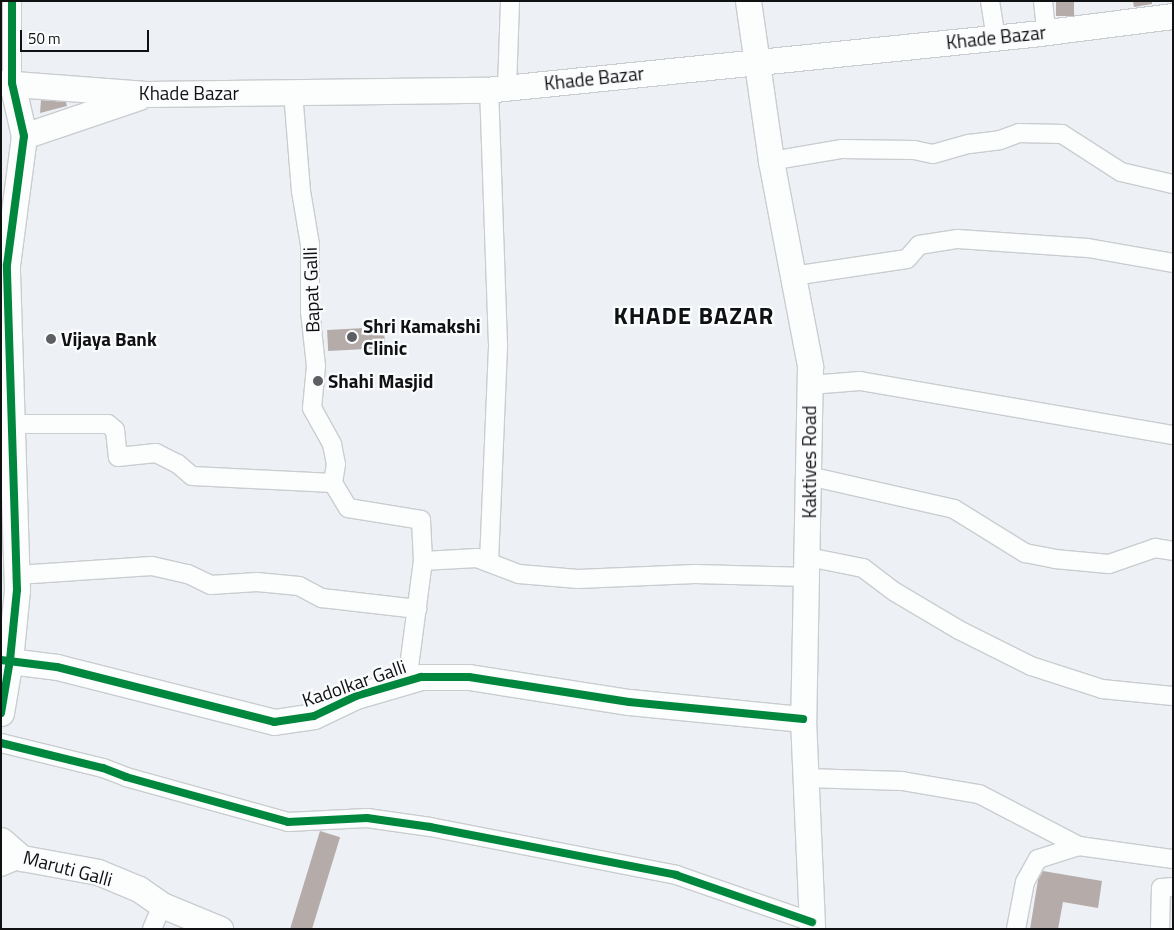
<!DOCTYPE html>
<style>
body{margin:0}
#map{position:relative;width:1174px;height:930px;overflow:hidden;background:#edf0f4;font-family:"Titillium Web",sans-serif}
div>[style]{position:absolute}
.building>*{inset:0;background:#b5acaa;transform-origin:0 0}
.roads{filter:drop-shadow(1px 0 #cacdd0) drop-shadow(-1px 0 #cacdd0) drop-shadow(0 1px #cacdd0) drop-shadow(0 -1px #cacdd0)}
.street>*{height:18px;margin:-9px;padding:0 9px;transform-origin:9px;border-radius:9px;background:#fcfdfd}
.secondary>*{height:25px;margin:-12.5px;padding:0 12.5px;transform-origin:12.5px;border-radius:12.5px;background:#fcfdfd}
.cycleway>*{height:8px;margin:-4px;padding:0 4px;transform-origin:4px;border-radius:4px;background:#00873e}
.dots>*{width:14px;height:14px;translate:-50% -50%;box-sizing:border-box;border:2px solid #fbfcfe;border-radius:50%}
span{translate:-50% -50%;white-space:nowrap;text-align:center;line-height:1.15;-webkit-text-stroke:4.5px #fbfcfe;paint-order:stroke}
.street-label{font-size:19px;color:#0f1113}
.poi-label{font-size:19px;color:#0f1113;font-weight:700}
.left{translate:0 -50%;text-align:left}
.district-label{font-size:24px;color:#0f1113;font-weight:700;letter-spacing:1px}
.frame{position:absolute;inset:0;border:2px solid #0f1113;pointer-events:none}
.scale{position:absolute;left:20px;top:30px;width:129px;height:22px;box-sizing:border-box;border:2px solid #0f1113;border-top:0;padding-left:6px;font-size:15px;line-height:18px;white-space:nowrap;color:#0f1113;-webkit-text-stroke:4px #fbfcfe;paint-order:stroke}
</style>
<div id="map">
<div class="building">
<i style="left:1056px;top:1px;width:18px;height:15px"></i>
<i style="clip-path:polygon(1133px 1px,1152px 1px,1152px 4px,1134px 7px)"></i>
<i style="clip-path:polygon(41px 100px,66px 102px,67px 106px,40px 113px)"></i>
<i style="left:384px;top:327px;width:21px;height:57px;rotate:87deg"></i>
<i style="left:320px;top:831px;width:21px;height:102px;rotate:17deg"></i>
<i style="clip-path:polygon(1043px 871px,1102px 881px,1098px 908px,1063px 902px,1058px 929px,1030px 929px,1038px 880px)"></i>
</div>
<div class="roads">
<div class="street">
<i style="left:12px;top:1px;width:82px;rotate:90deg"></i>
<i style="left:990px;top:1px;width:36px;rotate:81deg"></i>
<i style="left:1043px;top:1px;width:31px;rotate:84deg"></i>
<i style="left:507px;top:88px;width:87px;rotate:-88deg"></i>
<i style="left:293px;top:92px;width:99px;rotate:85.4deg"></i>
<i style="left:301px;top:191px;width:55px;rotate:80.5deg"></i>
<i style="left:310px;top:245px;width:66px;rotate:90deg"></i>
<i style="left:310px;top:311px;width:55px;rotate:83.8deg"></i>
<i style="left:316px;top:366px;width:42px;rotate:95.4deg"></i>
<i style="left:312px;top:408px;width:41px;rotate:60.9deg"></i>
<i style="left:332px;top:444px;width:20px;rotate:79deg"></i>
<i style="left:336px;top:464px;width:19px;rotate:99deg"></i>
<i style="left:771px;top:161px;width:72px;rotate:-9.6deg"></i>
<i style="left:842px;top:149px;width:72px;rotate:0.8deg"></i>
<i style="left:914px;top:150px;width:19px;rotate:12deg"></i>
<i style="left:933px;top:154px;width:37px;rotate:-16deg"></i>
<i style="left:969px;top:144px;width:31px;rotate:-7deg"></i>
<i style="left:1000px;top:140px;width:20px;rotate:-20deg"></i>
<i style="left:1019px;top:133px;width:43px;rotate:1.3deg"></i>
<i style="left:1062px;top:134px;width:70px;rotate:32.8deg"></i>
<i style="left:1121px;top:172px;width:53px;rotate:13deg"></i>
<i style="left:793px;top:276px;width:115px;rotate:-8.5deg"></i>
<i style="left:907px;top:259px;width:18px;rotate:-49deg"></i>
<i style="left:919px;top:245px;width:39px;rotate:-9deg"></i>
<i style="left:958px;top:239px;width:130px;rotate:4deg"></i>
<i style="left:1088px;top:248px;width:86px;rotate:10deg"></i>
<i style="left:810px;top:385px;width:50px;rotate:-4.6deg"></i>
<i style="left:860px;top:381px;width:318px;rotate:9.8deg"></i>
<i style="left:12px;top:424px;width:96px"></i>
<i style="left:108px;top:424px;width:9px;rotate:41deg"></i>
<i style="left:115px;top:430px;width:27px;rotate:84deg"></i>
<i style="left:118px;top:457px;width:38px;rotate:-6deg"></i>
<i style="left:156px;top:453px;width:25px;rotate:27deg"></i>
<i style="left:178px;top:464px;width:18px;rotate:41deg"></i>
<i style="left:192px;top:476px;width:141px;rotate:2.8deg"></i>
<i style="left:333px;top:483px;width:29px;rotate:59deg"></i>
<i style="left:348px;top:508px;width:74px;rotate:9.3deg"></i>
<i style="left:421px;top:520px;width:41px;rotate:87.2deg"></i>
<i style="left:809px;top:476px;width:149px;rotate:12.8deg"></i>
<i style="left:954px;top:509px;width:84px;rotate:31.8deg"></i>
<i style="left:1025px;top:553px;width:31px;rotate:11deg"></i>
<i style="left:1055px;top:559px;width:54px;rotate:5.3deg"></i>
<i style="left:1109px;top:564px;width:49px;rotate:-19.2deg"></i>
<i style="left:1155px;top:548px;width:18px;rotate:9deg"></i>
<i style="left:808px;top:557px;width:56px;rotate:11.3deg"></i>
<i style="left:863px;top:568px;width:40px;rotate:37deg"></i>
<i style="left:895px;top:592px;width:74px;rotate:30.7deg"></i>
<i style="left:959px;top:630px;width:80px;rotate:26.6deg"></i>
<i style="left:1031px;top:666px;width:75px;rotate:17.9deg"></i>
<i style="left:1102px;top:689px;width:71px;rotate:5.6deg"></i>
<i style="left:489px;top:562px;width:217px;rotate:-87.6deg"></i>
<i style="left:498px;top:345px;width:255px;rotate:-92deg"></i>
<i style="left:17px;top:575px;width:135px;rotate:-3.8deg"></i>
<i style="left:152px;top:566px;width:37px;rotate:13deg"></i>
<i style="left:188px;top:574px;width:25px;rotate:26deg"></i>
<i style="left:211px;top:585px;width:46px;rotate:-3.7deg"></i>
<i style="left:257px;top:582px;width:42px;rotate:5.4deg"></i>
<i style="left:299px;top:586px;width:26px;rotate:28deg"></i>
<i style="left:322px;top:598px;width:96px;rotate:6.6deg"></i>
<i style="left:407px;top:682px;width:122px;rotate:-82.5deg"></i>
<i style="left:423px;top:561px;width:54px;rotate:-3.2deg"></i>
<i style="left:477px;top:558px;width:45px;rotate:20.9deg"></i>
<i style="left:519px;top:574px;width:59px;rotate:4.8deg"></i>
<i style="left:578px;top:579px;width:117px;rotate:-2.4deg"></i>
<i style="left:695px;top:574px;width:113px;rotate:1.5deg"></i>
<i style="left:1px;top:743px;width:105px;rotate:13.8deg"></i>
<i style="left:103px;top:768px;width:25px;rotate:21deg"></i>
<i style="left:126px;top:777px;width:168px;rotate:15.5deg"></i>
<i style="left:288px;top:822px;width:79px;rotate:-2.9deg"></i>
<i style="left:367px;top:818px;width:64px;rotate:8.1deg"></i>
<i style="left:430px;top:827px;width:251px;rotate:11deg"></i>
<i style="left:676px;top:875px;width:144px;rotate:19.1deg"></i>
<i style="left:806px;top:778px;width:96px;rotate:1.8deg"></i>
<i style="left:902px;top:781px;width:78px;rotate:9.6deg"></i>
<i style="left:979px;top:794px;width:113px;rotate:27.5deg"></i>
<i style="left:1079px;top:846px;width:95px;rotate:7.9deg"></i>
<i style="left:1px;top:867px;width:23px;rotate:-23deg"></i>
<i style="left:152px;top:929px;width:26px;rotate:-67deg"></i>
<i style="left:1016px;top:929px;width:48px;rotate:-79.2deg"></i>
<i style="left:1025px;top:882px;width:26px;rotate:-61deg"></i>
<i style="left:1038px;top:859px;width:43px;rotate:-17.6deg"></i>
<i style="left:1160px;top:929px;width:41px;rotate:-88.6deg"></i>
<i style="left:1161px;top:888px;width:12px;rotate:-5deg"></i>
</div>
<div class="secondary">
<i style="left:748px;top:1px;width:162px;rotate:81.8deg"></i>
<i style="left:771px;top:161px;width:209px;rotate:79.2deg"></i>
<i style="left:810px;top:366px;width:353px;rotate:91.1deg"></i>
<i style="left:803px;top:719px;width:210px;rotate:87.5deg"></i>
<i style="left:1px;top:83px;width:145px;rotate:4.3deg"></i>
<i style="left:146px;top:94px;width:339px;rotate:-0.7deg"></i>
<i style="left:485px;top:90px;width:550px;rotate:-5.85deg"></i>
<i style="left:1032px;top:34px;width:142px;rotate:-7.3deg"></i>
<i style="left:24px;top:136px;width:121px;rotate:-18.7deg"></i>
<i style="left:1px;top:660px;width:56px;rotate:7.1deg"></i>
<i style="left:57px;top:667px;width:224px;rotate:14.2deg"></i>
<i style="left:274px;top:722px;width:40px;rotate:-8.5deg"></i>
<i style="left:314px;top:716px;width:47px;rotate:-25.5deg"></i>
<i style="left:356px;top:696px;width:68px;rotate:-16.3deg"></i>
<i style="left:421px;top:677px;width:48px"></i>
<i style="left:469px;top:677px;width:162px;rotate:8.9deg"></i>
<i style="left:629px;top:702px;width:175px;rotate:5.6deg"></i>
<i style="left:1px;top:713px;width:54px;rotate:-80.4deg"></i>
<i style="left:10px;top:660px;width:70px;rotate:-84.3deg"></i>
<i style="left:17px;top:590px;width:325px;rotate:-91.8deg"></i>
<i style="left:7px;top:265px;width:130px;rotate:-82.5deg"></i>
<i style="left:24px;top:136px;width:54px;rotate:-102.8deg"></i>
<i style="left:1px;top:840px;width:28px;rotate:41deg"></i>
<i style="left:22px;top:858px;width:77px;rotate:10.4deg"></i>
<i style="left:98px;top:872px;width:44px;rotate:22.5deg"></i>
<i style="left:139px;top:889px;width:28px;rotate:35deg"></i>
<i style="left:162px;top:905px;width:63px;rotate:22.5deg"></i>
</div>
</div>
<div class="cycleway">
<i style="left:1px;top:660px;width:56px;rotate:7.1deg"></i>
<i style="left:57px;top:667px;width:224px;rotate:14.2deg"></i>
<i style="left:274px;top:722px;width:40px;rotate:-8.5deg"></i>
<i style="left:314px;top:716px;width:47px;rotate:-25.5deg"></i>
<i style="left:356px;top:696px;width:68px;rotate:-16.3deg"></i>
<i style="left:421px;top:677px;width:48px"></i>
<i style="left:469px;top:677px;width:162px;rotate:8.9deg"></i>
<i style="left:629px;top:702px;width:175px;rotate:5.6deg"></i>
<i style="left:1px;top:713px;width:54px;rotate:-80.4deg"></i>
<i style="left:10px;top:660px;width:70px;rotate:-84.3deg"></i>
<i style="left:17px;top:590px;width:325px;rotate:-91.8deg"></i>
<i style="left:7px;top:265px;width:130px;rotate:-82.5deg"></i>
<i style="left:24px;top:136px;width:54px;rotate:-102.8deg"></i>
<i style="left:12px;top:83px;width:82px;rotate:-90deg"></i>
<i style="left:1px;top:743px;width:105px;rotate:13.8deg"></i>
<i style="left:103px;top:768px;width:25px;rotate:21deg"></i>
<i style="left:126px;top:777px;width:168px;rotate:15.5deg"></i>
<i style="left:288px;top:822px;width:79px;rotate:-2.9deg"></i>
<i style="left:367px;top:818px;width:64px;rotate:8.1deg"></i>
<i style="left:430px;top:827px;width:251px;rotate:11deg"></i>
<i style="left:676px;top:875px;width:144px;rotate:19.1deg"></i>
</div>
<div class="dots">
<i style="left:352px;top:337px;background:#5d5f62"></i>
<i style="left:51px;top:339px;background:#5d5f62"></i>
<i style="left:318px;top:381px;background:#5d5f62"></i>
</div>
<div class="street-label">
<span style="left:996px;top:37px;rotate:-6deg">Khade Bazar</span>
<span style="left:594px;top:78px;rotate:-6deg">Khade Bazar</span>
<span style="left:189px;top:93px">Khade Bazar</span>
<span style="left:311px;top:290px;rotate:-92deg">Bapat Galli</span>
<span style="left:809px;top:462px;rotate:-90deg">Kaktives Road</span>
<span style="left:354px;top:683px;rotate:-19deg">Kadolkar Galli</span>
<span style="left:68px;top:868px;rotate:15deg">Maruti Galli</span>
</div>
<div class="poi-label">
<span class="left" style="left:363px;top:337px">Shri Kamakshi<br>Clinic</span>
<span class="left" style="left:61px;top:339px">Vijaya Bank</span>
<span class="left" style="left:328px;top:381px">Shahi Masjid</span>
</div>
<div class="district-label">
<span style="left:694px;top:316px">KHADE BAZAR</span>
</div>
<div class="frame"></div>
<div class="scale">50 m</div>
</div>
